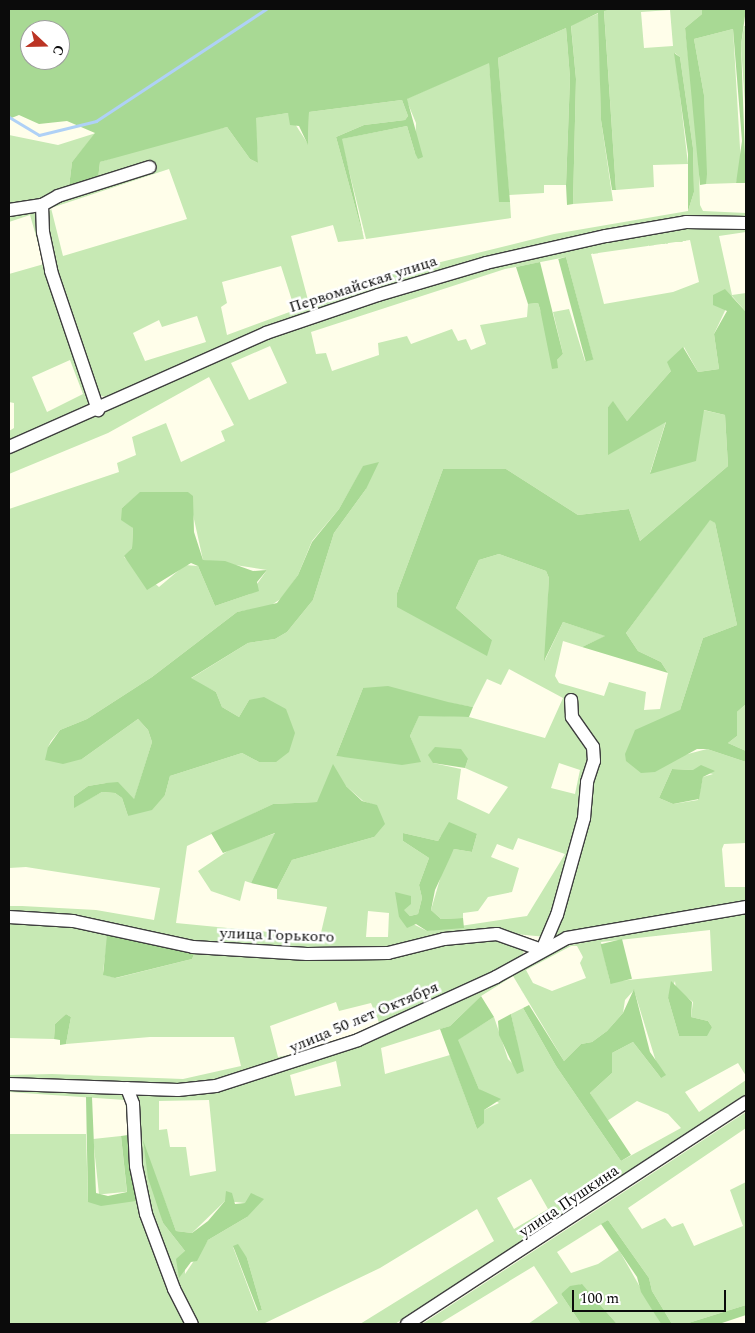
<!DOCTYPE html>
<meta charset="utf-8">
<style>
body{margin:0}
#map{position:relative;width:755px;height:1333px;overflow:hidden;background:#fffeea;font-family:Spectral,serif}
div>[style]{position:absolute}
.green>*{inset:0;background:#c7e9b4;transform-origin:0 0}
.forest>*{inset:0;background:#a8d994;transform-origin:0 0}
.stream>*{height:3px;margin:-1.5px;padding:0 1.5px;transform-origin:1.5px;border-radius:1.5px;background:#afd1f6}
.roads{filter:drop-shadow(1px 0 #3e3e3e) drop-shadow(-1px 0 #3e3e3e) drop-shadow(0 1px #3e3e3e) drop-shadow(0 -1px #3e3e3e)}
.minor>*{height:12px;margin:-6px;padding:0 6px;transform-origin:6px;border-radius:6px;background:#fff}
span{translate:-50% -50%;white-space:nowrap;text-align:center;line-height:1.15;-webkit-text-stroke:5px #fff;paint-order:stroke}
.street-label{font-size:16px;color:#0b0b0b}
.frame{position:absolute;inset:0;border:10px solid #0b0b0b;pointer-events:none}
.north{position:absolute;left:20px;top:20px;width:50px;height:50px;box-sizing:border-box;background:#fff;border:1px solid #9d9d9d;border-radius:50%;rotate:111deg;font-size:14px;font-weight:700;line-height:20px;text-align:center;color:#0b0b0b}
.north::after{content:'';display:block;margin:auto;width:18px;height:22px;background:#bb3424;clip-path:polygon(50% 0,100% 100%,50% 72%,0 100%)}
.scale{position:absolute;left:572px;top:1290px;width:154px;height:22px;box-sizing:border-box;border:2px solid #0b0b0b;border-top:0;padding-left:6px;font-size:15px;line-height:18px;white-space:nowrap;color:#0b0b0b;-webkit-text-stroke:4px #fff;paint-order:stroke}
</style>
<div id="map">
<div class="green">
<i style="clip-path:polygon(evenodd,610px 9px,702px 9px,702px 14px,685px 28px,698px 145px,700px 205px,703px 211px,746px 213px,746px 220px,631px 228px,290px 320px,217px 348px,108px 398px,99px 395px,52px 261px,46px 216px,56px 202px,156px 171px,153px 164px,98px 179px,100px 162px,171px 139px,227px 127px,250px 159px,258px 163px,255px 118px,288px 113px,308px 144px,309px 112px,402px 100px,408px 116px,405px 120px,364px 125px,336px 137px,364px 239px,338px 242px,333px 225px,291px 236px,308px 300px,344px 286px,554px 234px,688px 211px,694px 192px,693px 148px,680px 57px,675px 53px,688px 164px,653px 165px,654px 187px,616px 190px,604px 10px,610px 9px,670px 10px,673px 46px,644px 48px,641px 12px,670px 10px,610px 9px,169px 169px,187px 219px,63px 256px,51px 208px,169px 169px,610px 9px,281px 266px,295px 310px,227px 335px,221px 307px,227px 303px,222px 282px,281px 266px,610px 9px,197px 316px,206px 342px,145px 361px,133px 333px,159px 320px,162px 327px,197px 316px)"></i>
<i style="clip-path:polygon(599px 13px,601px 120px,613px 201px,573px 204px,576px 79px,571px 25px)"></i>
<i style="clip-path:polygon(744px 26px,746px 26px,746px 120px,741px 45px)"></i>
<i style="clip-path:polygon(566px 28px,570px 78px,566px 185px,544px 185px,544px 193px,509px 195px,498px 58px)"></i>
<i style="clip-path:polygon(733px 29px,741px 165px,736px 183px,706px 184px,704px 95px,694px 39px)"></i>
<i style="clip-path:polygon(489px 62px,500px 202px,510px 202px,511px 218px,366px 239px,341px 139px,407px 126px,415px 153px,416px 123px,406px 99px)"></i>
<i style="clip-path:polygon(evenodd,96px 133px,72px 162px,69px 187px,37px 215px,90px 405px,9px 442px,9px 431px,14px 428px,14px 403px,9px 402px,9px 274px,44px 264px,30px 215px,9px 222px,9px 135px,58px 145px,96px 133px,70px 360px,83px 394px,47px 412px,32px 377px,70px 360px)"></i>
<i style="clip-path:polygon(evenodd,689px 226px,746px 226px,746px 232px,719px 236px,732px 295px,746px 293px,746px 312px,732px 296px,714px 334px,719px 369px,698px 372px,684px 347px,671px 371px,627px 421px,613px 402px,608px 407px,608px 454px,666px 421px,650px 473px,703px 410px,725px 415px,728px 466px,640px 541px,629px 509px,578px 515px,506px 469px,443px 469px,397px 593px,492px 640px,456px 608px,479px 560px,499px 554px,546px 571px,549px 578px,545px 660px,563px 622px,606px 636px,582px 647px,563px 641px,555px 676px,559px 683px,604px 696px,609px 682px,646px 692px,644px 710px,660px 709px,668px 673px,661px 662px,638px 651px,626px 633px,710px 519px,715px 523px,737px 625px,703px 638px,680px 710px,684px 755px,707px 749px,746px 762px,746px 843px,724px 844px,722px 849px,725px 887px,746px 887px,746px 904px,556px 938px,494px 932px,405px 946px,304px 951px,194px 945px,9px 914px,9px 906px,22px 906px,96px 910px,154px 920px,160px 888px,26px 867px,9px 868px,9px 509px,119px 472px,117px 463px,136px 455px,132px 437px,166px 423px,181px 462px,225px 441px,221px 431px,234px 425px,209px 377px,108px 433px,9px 474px,9px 453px,282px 332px,495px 263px,689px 226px,690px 240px,699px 282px,673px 292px,604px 304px,591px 254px,690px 240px,689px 226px,566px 257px,593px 359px,585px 361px,569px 309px,553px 312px,563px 354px,557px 360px,538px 303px,528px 304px,527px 317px,480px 325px,486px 344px,471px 350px,466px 339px,458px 341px,452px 329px,411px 344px,407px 336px,378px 343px,379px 355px,332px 371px,326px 353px,316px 354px,311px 332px,505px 269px,566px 257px,689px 226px,270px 346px,287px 383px,249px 400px,231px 363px,270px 346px,689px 226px,363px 467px,366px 489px,334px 533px,313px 600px,287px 632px,275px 639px,248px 643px,190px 679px,216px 692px,222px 707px,239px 717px,249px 700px,259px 762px,242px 753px,170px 776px,165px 795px,128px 816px,122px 798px,115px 793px,102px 792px,74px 807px,74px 796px,88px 786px,106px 783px,118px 783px,134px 800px,152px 742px,148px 730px,138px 719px,82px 759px,48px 747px,51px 741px,60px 730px,87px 719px,152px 677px,237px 612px,270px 606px,282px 598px,298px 575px,312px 541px,339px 509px,363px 467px,689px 226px,141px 492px,188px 492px,203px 560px,267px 570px,250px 594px,215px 606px,198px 566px,185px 565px,159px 587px,124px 557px,132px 548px,133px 528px,122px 508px,141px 492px,689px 226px,509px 669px,563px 698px,545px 738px,469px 717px,419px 715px,410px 736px,420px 762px,336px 756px,363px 688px,473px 707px,487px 679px,501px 685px,509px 669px,689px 226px,468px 759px,465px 768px,508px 787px,489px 814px,457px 799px,461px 769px,433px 763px,468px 759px,689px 226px,559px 763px,580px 770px,575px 794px,551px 788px,559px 763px,689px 226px,672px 769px,693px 770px,713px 774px,703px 777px,698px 800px,673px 804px,659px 798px,672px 769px,689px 226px,346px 786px,363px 801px,377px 806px,374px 837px,292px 860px,277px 889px,277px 899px,327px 907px,320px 937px,176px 923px,187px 846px,273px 804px,317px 802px,346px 786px,689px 226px,403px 833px,438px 841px,441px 836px,477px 834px,472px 852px,454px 849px,442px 872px,431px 910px,441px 919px,463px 918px,463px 913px,478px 911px,488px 897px,512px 892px,519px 868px,491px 857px,497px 844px,513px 850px,518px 838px,565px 854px,527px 916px,427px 931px,399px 917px,399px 906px,410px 916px,418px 914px,422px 898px,419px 885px,429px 858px,403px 841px,403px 833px,689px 226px,368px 911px,389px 913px,388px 937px,366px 937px,368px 911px)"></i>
<i style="clip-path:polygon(746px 704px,746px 751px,728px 743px,737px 736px,737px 712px)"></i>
<i style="clip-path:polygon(276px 833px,251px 883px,245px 881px,240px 901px,211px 891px,198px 871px,232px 848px)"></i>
<i style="clip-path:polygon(evenodd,746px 911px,746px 1076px,738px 1063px,685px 1092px,699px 1112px,746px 1080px,746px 1094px,395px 1324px,360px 1324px,494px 1241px,477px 1209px,380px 1268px,263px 1324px,195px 1324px,147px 1212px,130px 1092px,228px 1087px,273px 1074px,354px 1046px,550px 949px,746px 911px,710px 930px,712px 971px,610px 982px,601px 942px,710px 930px,746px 911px,571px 946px,577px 946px,583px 957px,580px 963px,586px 978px,552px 991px,533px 983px,526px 970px,571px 946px,746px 911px,513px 976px,564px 1061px,581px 1044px,592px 1042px,607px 1031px,623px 1013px,625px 1000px,634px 990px,661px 1078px,633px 1042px,612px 1053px,612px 1073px,590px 1093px,607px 1121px,637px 1101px,668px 1114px,681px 1128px,621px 1161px,556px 1066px,523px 1008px,511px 1014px,517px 1042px,513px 1064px,508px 1059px,494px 1017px,457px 1040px,479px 1089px,499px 1103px,484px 1110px,477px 1129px,450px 1055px,385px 1074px,381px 1048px,450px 1026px,481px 996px,513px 976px,746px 911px,675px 981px,676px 989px,693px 1002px,691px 1017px,708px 1021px,712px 1027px,679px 1036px,668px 998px,675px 981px,746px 911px,336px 1061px,341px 1086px,295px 1096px,290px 1075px,336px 1061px,746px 911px,209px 1100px,216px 1171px,190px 1176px,186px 1147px,170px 1147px,167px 1129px,159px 1130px,159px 1101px,209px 1100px,746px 911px,143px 1143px,176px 1231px,192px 1233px,225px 1201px,245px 1203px,247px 1217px,208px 1240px,185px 1274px,185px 1251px,163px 1223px,143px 1143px,746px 911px,531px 1179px,548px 1209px,514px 1229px,497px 1198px,531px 1179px,746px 911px,233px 1247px,247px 1258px,262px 1310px,257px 1311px,233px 1247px)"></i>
<i style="clip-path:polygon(evenodd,9px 919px,76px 924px,203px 950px,386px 955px,442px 942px,495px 938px,520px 944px,524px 951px,521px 958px,491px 976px,354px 1040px,245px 1076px,177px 1086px,9px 1081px,9px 1075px,52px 1074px,183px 1079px,241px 1066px,234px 1037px,150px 1037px,66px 1044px,71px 1017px,66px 1014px,55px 1024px,54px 1039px,9px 1038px,9px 919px,108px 935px,195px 952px,192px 959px,116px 978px,104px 975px,103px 971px,108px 935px,9px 919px,336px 1002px,339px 1011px,371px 1003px,380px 1025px,325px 1048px,278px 1057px,270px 1026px,336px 1002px)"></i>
<i style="clip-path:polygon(9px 1087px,125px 1092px,130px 1104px,134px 1167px,190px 1324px,9px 1324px,9px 1134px,86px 1134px,88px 1202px,136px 1200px,125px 1100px,9px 1092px)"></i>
<i style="clip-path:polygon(746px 1112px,746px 1128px,628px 1208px,642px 1229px,665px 1218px,672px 1227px,683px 1223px,694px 1246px,743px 1226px,730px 1190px,746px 1182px,746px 1305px,685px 1324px,672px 1324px,652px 1291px,649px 1278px,608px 1220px,557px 1252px,571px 1273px,598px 1264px,619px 1250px,661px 1324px,617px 1324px,581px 1284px,561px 1294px,581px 1324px,528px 1324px,558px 1303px,534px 1266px,439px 1324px,422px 1324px)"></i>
<i style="left:121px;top:1136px;width:56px;height:28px;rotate:84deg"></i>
</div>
<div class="forest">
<i style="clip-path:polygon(evenodd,9px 9px,610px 9px,604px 11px,616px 190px,612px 190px,601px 120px,598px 13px,571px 26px,576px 79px,573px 204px,567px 205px,566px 185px,570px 78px,566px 28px,498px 58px,510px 202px,499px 202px,489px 63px,407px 99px,423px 157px,418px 159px,415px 153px,407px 126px,342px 139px,364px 239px,336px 137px,364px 125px,405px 120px,408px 116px,402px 100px,309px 112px,308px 145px,299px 126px,290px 125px,288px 113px,256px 118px,258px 163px,250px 159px,227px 127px,100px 162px,98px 179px,69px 187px,72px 162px,95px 133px,67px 121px,39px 124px,19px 115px,9px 119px,9px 9px,30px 30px,60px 30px,60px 60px,30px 60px,30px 30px)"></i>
<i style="clip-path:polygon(702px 9px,746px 9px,741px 45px,746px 183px,736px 183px,742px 141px,733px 29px,694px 39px,704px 95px,707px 174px,706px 184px,700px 185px,685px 28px,702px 14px)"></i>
<i style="clip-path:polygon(674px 53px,680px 57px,693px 148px,694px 192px,688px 211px,688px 154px)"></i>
<i style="left:566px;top:257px;width:106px;height:8px;rotate:75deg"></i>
<i style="clip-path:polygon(540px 262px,563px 354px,557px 360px,558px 368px,552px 369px,540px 309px,538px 303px,528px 304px,516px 267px)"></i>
<i style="clip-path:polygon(725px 289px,746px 312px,746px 704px,737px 712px,737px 736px,728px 743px,746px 751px,746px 762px,707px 749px,697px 749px,655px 772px,641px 773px,626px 761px,625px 754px,635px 730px,680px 710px,703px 638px,737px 625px,715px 523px,710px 520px,626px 633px,638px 651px,661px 662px,668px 673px,582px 647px,605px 636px,563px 622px,544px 661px,549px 578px,546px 571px,499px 554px,479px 560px,456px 608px,492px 640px,487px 656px,397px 607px,397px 593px,443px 469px,506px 469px,578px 515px,629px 509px,640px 541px,728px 466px,725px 415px,704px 410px,696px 461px,650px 474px,666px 422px,608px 455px,608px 407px,613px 401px,627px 421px,671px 371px,667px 362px,683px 347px,698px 372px,719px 369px,714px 334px,727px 311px,713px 305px,713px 295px)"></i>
<i style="clip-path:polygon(379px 462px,366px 489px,334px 533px,313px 600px,287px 632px,275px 639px,248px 643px,191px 678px,216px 692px,222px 707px,239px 717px,249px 700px,264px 697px,286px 709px,295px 733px,289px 752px,276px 762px,259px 762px,242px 753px,170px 776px,165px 795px,152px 810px,128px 816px,122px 798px,115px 793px,102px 792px,74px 808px,74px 796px,88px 786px,106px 783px,118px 782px,134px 799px,152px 742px,148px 730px,138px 719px,82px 759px,63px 764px,45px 760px,48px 747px,60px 730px,87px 719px,152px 677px,237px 612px,277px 603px,298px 575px,312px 542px,339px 509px,363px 466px)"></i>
<i style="clip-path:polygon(140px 492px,188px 492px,193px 496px,194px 532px,203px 560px,225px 561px,253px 571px,267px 570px,257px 582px,259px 591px,215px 606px,198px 566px,191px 563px,147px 590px,124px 556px,132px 548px,133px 528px,121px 520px,122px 508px)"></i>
<i style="clip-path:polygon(388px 686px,448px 702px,473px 707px,469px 717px,419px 716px,410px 736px,421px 762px,402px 765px,336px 756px,363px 688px)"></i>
<i style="clip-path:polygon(435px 747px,461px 749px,468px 759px,465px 768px,433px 763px,428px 755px)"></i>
<i style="clip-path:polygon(333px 764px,346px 786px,362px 801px,377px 805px,385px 824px,374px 837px,292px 860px,277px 889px,251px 883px,275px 833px,223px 853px,211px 833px,273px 804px,317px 802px)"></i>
<i style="clip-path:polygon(701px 765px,715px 771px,703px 777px,699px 799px,673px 804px,659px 798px,672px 769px,693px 770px)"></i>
<i style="clip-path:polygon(449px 822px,477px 834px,472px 852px,454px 849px,435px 890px,431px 910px,441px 919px,463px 918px,464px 928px,427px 931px,416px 924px,407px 928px,399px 917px,395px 892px,411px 896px,411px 904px,404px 910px,410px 916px,418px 914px,422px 898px,419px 885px,429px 858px,403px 841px,403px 833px,438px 841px)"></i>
<i style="clip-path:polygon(107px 935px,195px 952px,192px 959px,115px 978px,103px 975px)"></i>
<i style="left:622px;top:939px;width:41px;height:22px;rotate:76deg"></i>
<i style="clip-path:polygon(671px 981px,692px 1002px,691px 1017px,708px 1021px,712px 1027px,707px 1036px,679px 1036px,668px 998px)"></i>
<i style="clip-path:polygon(634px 989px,650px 1052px,666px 1075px,661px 1078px,633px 1042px,612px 1053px,612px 1073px,590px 1093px,631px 1155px,621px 1161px,556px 1066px,523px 1008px,529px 1005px,564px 1061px,581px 1044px,592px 1042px,607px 1031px,623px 1013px)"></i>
<i style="clip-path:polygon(481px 996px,494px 1017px,458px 1040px,479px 1089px,501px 1099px,484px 1110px,484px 1123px,477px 1129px,440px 1029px,450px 1026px)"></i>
<i style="clip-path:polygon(66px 1014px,71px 1017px,66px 1044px,60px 1045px,60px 1040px,54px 1039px,55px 1024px)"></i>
<i style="clip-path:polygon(511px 1014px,524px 1071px,517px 1074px,499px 1035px,498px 1021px)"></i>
<i style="clip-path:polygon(86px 1097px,92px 1097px,96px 1193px,108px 1196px,127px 1192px,121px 1136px,128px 1135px,136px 1201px,101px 1206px,88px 1202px)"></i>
<i style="clip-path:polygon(143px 1140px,176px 1231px,192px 1233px,208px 1221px,225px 1201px,226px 1191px,232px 1193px,235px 1204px,245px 1203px,251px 1193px,264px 1199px,247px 1217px,208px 1240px,197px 1261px,191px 1262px,179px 1278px,176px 1259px,185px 1251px,163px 1223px,148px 1178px)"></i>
<i style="clip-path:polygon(608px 1220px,649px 1278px,652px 1291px,672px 1324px,661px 1324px,641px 1292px,637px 1277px,601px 1224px)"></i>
<i style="clip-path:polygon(238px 1244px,247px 1258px,262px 1310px,258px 1311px,233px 1246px)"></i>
<i style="clip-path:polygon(582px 1284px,593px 1297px,617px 1324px,581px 1324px,561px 1294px,570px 1286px)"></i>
<i style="clip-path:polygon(746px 1305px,746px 1315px,719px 1324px,685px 1324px)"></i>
</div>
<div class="stream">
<i style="left:9px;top:117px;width:35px;rotate:31deg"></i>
<i style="left:39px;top:135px;width:59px;rotate:-13.8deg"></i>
<i style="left:96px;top:121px;width:204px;rotate:-33.4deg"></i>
</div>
<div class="roads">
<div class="minor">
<i style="left:42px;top:205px;width:27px;rotate:88deg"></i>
<i style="left:43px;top:232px;width:40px;rotate:78deg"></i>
<i style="left:51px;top:271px;width:147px;rotate:71.3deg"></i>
<i style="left:9px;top:210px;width:33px;rotate:-9deg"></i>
<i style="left:42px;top:205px;width:18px;rotate:-29deg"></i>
<i style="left:58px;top:196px;width:96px;rotate:-17.5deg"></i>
<i style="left:9px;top:447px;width:281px;rotate:-23.9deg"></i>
<i style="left:266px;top:333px;width:118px;rotate:-18.7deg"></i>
<i style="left:378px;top:295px;width:113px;rotate:-16.5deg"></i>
<i style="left:486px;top:263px;width:123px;rotate:-12.7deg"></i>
<i style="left:606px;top:236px;width:81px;rotate:-9.9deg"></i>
<i style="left:686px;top:222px;width:60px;rotate:1deg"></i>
<i style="left:9px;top:917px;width:64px;rotate:3.6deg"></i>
<i style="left:73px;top:921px;width:123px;rotate:12.2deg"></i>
<i style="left:193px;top:947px;width:114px;rotate:3.5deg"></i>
<i style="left:307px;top:954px;width:81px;rotate:-0.7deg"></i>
<i style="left:388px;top:953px;width:58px;rotate:-14deg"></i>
<i style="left:444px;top:939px;width:53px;rotate:-5.4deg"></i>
<i style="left:497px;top:934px;width:48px;rotate:19.6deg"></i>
<i style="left:542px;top:950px;width:38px;rotate:-67deg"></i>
<i style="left:557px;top:915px;width:101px;rotate:-74.4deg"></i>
<i style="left:584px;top:818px;width:36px;rotate:-85deg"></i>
<i style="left:587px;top:782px;width:22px;rotate:-72deg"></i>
<i style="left:594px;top:761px;width:14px;rotate:-94deg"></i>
<i style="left:593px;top:747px;width:37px;rotate:-125deg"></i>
<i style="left:572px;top:717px;width:17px;rotate:-93deg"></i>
<i style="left:9px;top:1084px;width:169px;rotate:2deg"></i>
<i style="left:178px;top:1090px;width:38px;rotate:-6deg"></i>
<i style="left:216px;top:1086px;width:149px;rotate:-17.9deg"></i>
<i style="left:358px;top:1040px;width:152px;rotate:-24.5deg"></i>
<i style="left:496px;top:977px;width:81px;rotate:-28.8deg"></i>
<i style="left:567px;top:938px;width:182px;rotate:-9.8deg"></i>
<i style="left:127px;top:1088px;width:17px;rotate:69deg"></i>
<i style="left:133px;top:1104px;width:62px;rotate:87.2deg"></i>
<i style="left:136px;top:1166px;width:49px;rotate:78.2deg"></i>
<i style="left:146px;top:1214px;width:80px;rotate:69.5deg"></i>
<i style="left:174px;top:1289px;width:39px;rotate:63deg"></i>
<i style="left:407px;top:1324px;width:405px;rotate:-33.2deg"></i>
</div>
</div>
<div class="street-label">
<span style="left:363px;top:284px;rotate:-18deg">Первомайская улица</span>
<span style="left:277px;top:935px;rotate:2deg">улица Горького</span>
<span style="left:364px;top:1017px;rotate:-23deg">улица 50 лет Октября</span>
<span style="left:569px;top:1201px;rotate:-34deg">улица Пушкина</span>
</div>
<div class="frame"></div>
<div class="north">С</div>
<div class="scale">100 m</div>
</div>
